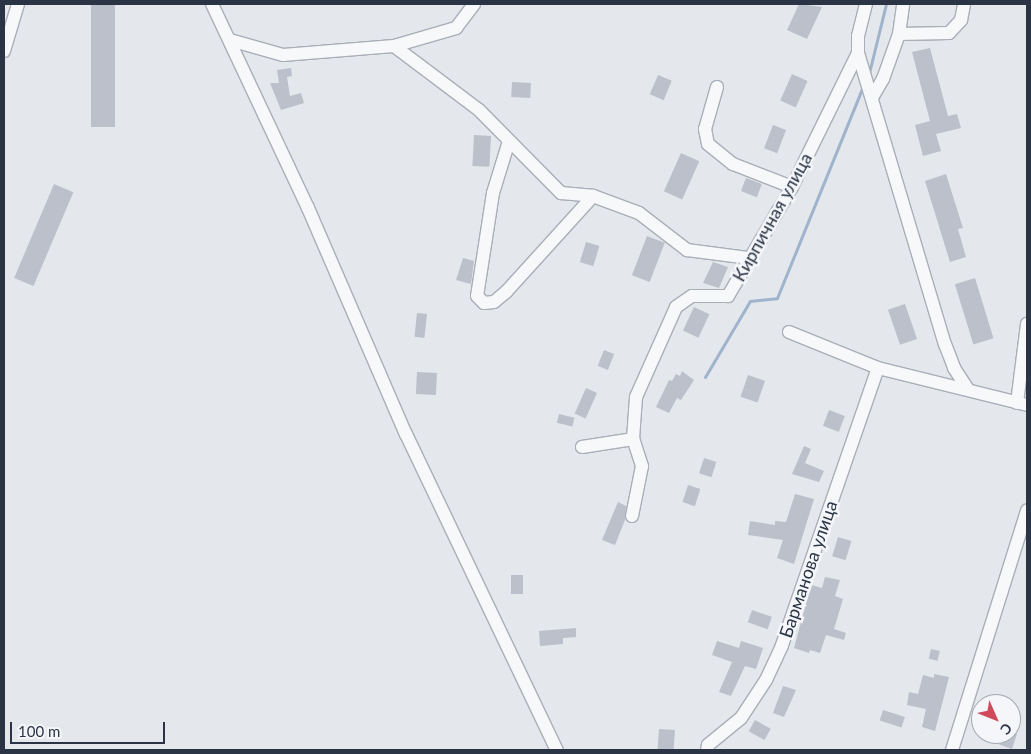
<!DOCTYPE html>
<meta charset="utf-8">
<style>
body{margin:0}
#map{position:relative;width:1031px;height:754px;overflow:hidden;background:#e4e7ec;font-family:Lato,sans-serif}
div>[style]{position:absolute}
.stream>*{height:3px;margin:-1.5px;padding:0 1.5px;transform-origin:1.5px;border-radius:1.5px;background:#9fb4cc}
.building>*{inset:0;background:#bbc0ca;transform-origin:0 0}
.roads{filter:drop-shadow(1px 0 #a9aeb7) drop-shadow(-1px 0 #a9aeb7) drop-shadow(0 1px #a9aeb7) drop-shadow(0 -1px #a9aeb7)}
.minor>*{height:12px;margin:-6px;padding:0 6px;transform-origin:6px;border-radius:6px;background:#f7f8fa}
span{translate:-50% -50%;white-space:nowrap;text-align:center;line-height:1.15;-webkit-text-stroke:5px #f4f6f9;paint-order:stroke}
.street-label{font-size:18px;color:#2b3445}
.frame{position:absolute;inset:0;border:5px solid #2b3445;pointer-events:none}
.north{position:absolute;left:971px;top:694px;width:50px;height:50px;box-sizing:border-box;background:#f4f6f9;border:1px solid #a4a8b1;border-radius:50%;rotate:134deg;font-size:14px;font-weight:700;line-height:20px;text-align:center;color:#2b3445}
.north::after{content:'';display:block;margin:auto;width:18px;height:22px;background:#d1495b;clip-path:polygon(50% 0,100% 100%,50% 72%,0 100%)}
.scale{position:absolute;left:10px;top:722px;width:155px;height:22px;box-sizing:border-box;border:2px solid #2b3445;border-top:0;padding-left:6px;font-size:15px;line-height:18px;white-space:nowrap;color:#2b3445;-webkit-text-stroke:4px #f4f6f9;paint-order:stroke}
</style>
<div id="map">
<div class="stream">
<i style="left:869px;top:73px;width:71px;rotate:-76.2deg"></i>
<i style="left:705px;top:377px;width:88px;rotate:-59.4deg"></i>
<i style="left:750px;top:301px;width:27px;rotate:-6deg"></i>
<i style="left:777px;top:298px;width:229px;rotate:-67.9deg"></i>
</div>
<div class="building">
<i style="left:91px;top:4px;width:24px;height:123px"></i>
<i style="clip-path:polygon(799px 4px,822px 7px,807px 39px,787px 30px)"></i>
<i style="clip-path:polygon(930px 48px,948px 116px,957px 114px,961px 128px,936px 134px,941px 151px,923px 156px,915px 125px,930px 121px,912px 52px)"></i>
<i style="clip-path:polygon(291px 68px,292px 76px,287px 77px,290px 96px,301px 93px,304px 103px,281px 110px,270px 83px,279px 83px,277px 70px)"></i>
<i style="left:792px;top:74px;width:17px;height:29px;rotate:24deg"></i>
<i style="left:658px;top:75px;width:15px;height:21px;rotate:23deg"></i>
<i style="left:512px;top:82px;width:19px;height:15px;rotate:3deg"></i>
<i style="left:773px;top:125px;width:14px;height:25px;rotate:21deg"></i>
<i style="left:474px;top:135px;width:17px;height:31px;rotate:3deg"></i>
<i style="left:681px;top:153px;width:20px;height:42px;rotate:24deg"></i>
<i style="clip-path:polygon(946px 174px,963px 228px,958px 229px,966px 257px,950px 262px,925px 181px)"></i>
<i style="left:746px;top:178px;width:17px;height:14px;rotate:21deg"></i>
<i style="left:54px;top:184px;width:21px;height:102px;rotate:23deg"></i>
<i style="left:647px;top:236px;width:19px;height:42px;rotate:21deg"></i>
<i style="left:586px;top:242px;width:14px;height:21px;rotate:17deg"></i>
<i style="clip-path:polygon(463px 258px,474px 261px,471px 284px,456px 280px)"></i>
<i style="clip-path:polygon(713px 262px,728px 267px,719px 288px,703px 283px)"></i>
<i style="left:975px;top:278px;width:63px;height:21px;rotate:73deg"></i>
<i style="left:905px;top:304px;width:37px;height:18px;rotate:71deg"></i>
<i style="left:694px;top:307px;width:17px;height:26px;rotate:25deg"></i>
<i style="left:417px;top:313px;width:10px;height:24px;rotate:6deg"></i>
<i style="left:604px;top:350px;width:11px;height:17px;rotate:22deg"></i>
<i style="clip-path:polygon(682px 371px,694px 380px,681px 400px,677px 398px,669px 413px,656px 407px,669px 380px,672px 381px,676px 374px,680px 376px)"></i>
<i style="left:417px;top:372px;width:20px;height:22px;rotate:3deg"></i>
<i style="left:748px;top:375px;width:18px;height:23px;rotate:19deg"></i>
<i style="left:586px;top:388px;width:12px;height:28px;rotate:24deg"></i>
<i style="left:829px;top:410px;width:17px;height:17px;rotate:21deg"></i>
<i style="left:559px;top:414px;width:16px;height:9px;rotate:14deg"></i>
<i style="clip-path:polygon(804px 446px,811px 449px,805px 463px,824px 471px,819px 482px,792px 474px)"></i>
<i style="left:704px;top:458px;width:13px;height:16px;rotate:18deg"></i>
<i style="left:688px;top:485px;width:13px;height:18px;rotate:18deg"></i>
<i style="clip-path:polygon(795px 494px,814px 499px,794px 564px,777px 558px,783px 540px,748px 535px,750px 521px,775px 525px,775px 521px,786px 522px)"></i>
<i style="clip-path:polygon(618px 502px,626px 506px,625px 520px,615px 545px,602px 540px)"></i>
<i style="left:838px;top:537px;width:14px;height:20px;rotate:17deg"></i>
<i style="left:511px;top:575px;width:12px;height:19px"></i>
<i style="clip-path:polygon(825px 577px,840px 580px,835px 596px,843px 599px,834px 629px,846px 633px,844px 640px,826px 635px,820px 653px,810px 650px,809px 653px,794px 648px,811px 585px,822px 588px)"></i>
<i style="left:752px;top:610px;width:21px;height:13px;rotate:19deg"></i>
<i style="clip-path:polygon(576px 628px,576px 637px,563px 638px,563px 644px,540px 646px,539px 631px)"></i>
<i style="clip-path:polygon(717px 641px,739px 648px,741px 641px,763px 648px,756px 669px,745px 666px,731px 696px,719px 692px,732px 662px,712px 655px)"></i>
<i style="left:931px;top:649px;width:9px;height:10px;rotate:13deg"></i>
<i style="clip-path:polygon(934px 674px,949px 677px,935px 731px,922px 727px,926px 709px,907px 705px,909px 692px,918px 694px,923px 675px,934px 678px)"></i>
<i style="clip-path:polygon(783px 686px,796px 690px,784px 717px,773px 713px)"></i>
<i style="left:883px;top:710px;width:23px;height:11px;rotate:18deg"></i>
<i style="left:755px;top:720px;width:18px;height:13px;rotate:29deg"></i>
<i style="left:659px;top:729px;width:16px;height:20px;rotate:4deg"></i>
<i style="clip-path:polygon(998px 734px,1017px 734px,1012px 749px,995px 743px)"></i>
</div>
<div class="roads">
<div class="minor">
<i style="left:212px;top:4px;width:225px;rotate:64.8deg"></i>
<i style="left:308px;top:208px;width:246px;rotate:66.6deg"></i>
<i style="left:406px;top:434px;width:350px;rotate:64.5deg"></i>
<i style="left:866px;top:4px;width:33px;rotate:104deg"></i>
<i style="left:858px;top:36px;width:17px;rotate:90deg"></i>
<i style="left:858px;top:53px;width:304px;rotate:73.4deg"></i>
<i style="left:945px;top:344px;width:26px;rotate:69deg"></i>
<i style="left:954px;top:368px;width:24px;rotate:57deg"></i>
<i style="left:899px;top:34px;width:30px;rotate:-82deg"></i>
<i style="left:230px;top:40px;width:55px;rotate:15.8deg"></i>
<i style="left:283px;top:55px;width:111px;rotate:-4.6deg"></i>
<i style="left:394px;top:46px;width:65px;rotate:-16.2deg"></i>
<i style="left:456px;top:28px;width:30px;rotate:-53deg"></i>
<i style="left:394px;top:46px;width:106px;rotate:37deg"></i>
<i style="left:479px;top:110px;width:117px;rotate:45.3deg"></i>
<i style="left:561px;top:193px;width:32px;rotate:5deg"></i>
<i style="left:593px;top:196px;width:49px;rotate:20.3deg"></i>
<i style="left:639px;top:213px;width:61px;rotate:37.6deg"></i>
<i style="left:687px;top:250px;width:63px;rotate:7.4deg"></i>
<i style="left:4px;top:51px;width:49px;rotate:-73.4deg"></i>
<i style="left:717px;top:87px;width:44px;rotate:105.9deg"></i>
<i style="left:705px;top:129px;width:15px;rotate:79deg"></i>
<i style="left:708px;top:144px;width:32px;rotate:39deg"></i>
<i style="left:733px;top:164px;width:63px;rotate:21.3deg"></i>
<i style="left:873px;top:96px;width:20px;rotate:-60deg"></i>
<i style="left:883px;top:79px;width:48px;rotate:-70.4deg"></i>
<i style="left:899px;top:34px;width:50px;rotate:-1.1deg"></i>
<i style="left:949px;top:33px;width:18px;rotate:-47deg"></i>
<i style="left:961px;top:20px;width:16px;rotate:-79deg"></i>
<i style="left:509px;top:141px;width:54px;rotate:107.1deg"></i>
<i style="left:493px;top:193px;width:104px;rotate:98.8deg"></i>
<i style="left:477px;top:296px;width:10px;rotate:45deg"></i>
<i style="left:484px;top:303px;width:10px;rotate:-6deg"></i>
<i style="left:494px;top:302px;width:16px;rotate:-40deg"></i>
<i style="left:506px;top:292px;width:130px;rotate:-47.8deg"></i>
<i style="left:789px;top:332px;width:96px;rotate:22deg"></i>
<i style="left:878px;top:368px;width:154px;rotate:13.9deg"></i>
<i style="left:1017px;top:403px;width:80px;rotate:-82.8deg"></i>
<i style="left:582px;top:447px;width:52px;rotate:-8.9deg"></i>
<i style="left:632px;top:516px;width:51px;rotate:-78.7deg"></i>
<i style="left:642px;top:466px;width:28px;rotate:-108deg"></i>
<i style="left:633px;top:439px;width:42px;rotate:-85.9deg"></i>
<i style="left:636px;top:397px;width:98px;rotate:-66deg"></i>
<i style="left:676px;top:307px;width:19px;rotate:-35deg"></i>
<i style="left:692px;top:296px;width:36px"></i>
<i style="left:728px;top:296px;width:126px;rotate:-59.6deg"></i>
<i style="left:792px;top:187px;width:149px;rotate:-63.8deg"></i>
<i style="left:707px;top:750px;width:5px;rotate:-79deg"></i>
<i style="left:708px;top:745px;width:43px;rotate:-39.3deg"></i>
<i style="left:741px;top:718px;width:45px;rotate:-56.7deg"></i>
<i style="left:766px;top:680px;width:38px;rotate:-65deg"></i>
<i style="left:782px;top:645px;width:293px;rotate:-70.9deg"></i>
<i style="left:952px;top:750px;width:251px;rotate:-72.6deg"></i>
</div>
</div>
<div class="street-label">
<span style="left:772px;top:217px;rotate:-61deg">Кирпичная улица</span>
<span style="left:808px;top:569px;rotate:-71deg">Барманова улица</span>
</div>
<div class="frame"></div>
<div class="north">С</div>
<div class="scale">100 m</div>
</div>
